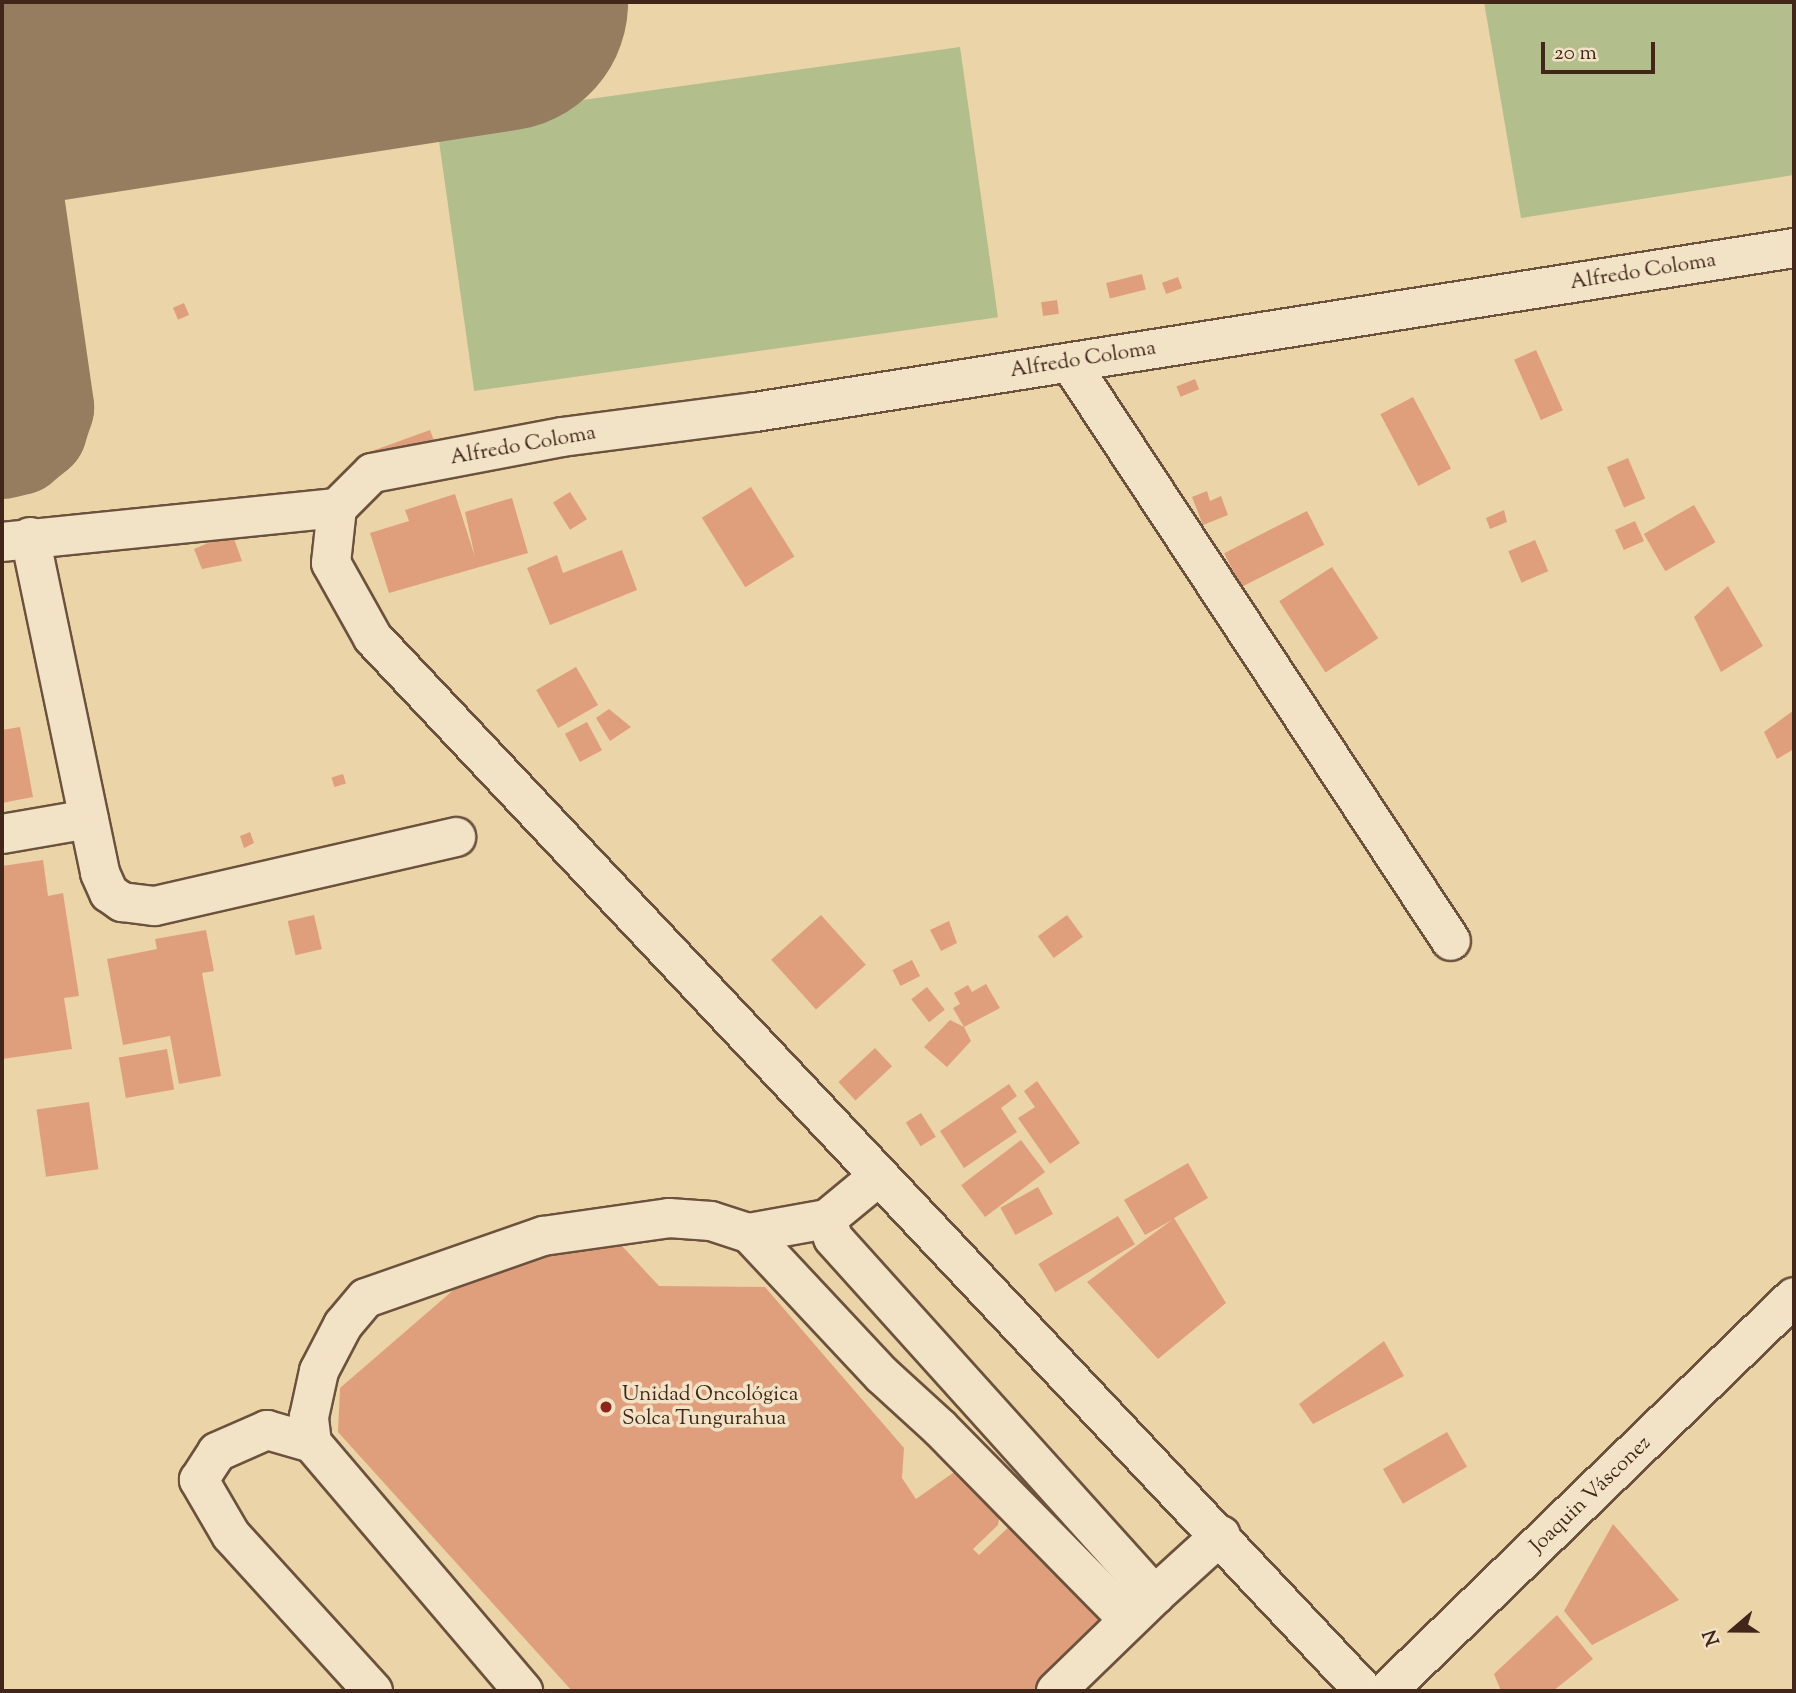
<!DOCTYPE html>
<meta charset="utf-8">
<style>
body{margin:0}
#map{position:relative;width:1796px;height:1693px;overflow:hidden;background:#ebd4a8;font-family:"Sorts Mill Goudy",serif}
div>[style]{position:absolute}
.green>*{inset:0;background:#b2be8c;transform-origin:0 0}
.taxiway>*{height:103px;margin:-51.5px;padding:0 51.5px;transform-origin:51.5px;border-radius:51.5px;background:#967d60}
.runway>*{height:257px;margin:-128.5px;padding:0 128.5px;transform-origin:128.5px;border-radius:128.5px;background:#967d60}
.building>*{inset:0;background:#e09f7c;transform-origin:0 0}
.roads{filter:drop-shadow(2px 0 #6c523d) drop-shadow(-2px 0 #6c523d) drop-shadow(0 2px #6c523d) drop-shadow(0 -2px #6c523d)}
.minor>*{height:38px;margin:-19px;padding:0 19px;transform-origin:19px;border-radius:19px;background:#f2e3c6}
.dots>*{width:19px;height:19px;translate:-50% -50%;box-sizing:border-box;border:4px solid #f2e3c6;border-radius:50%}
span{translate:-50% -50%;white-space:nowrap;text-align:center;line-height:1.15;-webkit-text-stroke:7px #f2e3c6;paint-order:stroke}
.street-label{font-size:21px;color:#412619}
.poi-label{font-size:21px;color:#412619}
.left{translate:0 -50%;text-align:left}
.frame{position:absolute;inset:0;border:4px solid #412619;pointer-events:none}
.north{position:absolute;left:1698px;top:1595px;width:70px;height:70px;-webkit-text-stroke:5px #f2e3c6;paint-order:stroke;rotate:250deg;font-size:19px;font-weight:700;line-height:28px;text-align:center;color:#412619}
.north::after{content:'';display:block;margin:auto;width:24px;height:32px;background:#412619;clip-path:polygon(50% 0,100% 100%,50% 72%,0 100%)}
.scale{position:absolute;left:1541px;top:42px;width:114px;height:32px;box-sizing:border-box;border:4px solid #412619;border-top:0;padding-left:9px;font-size:21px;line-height:24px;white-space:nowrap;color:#412619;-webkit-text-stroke:5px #f2e3c6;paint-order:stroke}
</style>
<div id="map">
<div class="green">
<i style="clip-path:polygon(1484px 2px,1794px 2px,1794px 175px,1521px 218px)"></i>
<i style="left:960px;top:47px;width:273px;height:529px;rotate:82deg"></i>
</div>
<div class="taxiway">
<i style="left:2px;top:128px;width:282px;rotate:81.8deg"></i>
<i style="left:42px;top:407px;width:23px;rotate:108deg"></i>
<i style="left:35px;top:429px;width:22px;rotate:141deg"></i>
<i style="left:18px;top:443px;width:16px;rotate:166deg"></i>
</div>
<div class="runway">
<i style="left:2px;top:79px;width:503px;rotate:-8.81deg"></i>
</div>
<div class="building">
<i style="left:1142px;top:274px;width:16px;height:37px;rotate:76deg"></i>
<i style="left:1178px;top:277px;width:12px;height:17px;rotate:70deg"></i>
<i style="left:1057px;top:300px;width:14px;height:16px;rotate:82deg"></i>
<i style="left:184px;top:303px;width:13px;height:12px;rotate:67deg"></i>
<i style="left:1536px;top:350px;width:66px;height:24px;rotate:66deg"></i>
<i style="left:1195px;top:379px;width:11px;height:20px;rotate:68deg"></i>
<i style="left:1413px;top:397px;width:81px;height:37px;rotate:62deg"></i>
<i style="left:430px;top:430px;width:15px;height:66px;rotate:70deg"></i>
<i style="left:1628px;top:458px;width:44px;height:23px;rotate:67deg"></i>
<i style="left:751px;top:487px;width:82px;height:58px;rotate:58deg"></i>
<i style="clip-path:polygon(1207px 491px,1210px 501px,1221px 496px,1228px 515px,1203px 525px,1192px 497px)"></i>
<i style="left:570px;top:492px;width:32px;height:20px;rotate:58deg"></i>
<i style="clip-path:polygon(455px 494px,475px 557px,465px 512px,512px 498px,528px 553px,389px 593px,370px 533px,409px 521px,405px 510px)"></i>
<i style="left:1694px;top:505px;width:43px;height:58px;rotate:60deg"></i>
<i style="clip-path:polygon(1504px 510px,1507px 522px,1490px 529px,1486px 518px)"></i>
<i style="left:1307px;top:511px;width:38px;height:93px;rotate:63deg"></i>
<i style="left:1635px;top:521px;width:22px;height:22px;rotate:66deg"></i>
<i style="clip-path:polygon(232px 533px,242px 561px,202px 569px,194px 549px)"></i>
<i style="left:1535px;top:540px;width:34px;height:29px;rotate:67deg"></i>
<i style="clip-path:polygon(622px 550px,637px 590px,550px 625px,527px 568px,557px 555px,563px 573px)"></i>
<i style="left:1332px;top:567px;width:85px;height:63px;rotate:57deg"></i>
<i style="clip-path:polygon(1728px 586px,1763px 646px,1721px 672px,1694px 617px)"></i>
<i style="left:576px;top:667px;width:44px;height:46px;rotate:60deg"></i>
<i style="clip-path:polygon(609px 709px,631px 727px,610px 741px,596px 718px)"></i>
<i style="clip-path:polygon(1794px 710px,1794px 749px,1777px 759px,1764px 732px)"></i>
<i style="left:587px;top:722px;width:32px;height:25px;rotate:62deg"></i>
<i style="clip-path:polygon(20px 727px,33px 797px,2px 803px,2px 730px)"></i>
<i style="left:343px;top:774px;width:10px;height:12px;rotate:73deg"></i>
<i style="clip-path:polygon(250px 832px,254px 843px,244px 848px,240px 836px)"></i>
<i style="clip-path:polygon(43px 860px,48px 896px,63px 893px,79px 996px,64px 998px,72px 1049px,2px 1059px,2px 866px)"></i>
<i style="left:314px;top:915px;width:35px;height:27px;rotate:77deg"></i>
<i style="left:821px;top:915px;width:67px;height:67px;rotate:48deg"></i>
<i style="left:1067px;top:915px;width:27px;height:36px;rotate:54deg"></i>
<i style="clip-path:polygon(949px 921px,957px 943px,941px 951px,930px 930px)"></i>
<i style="clip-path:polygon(206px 930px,214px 971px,202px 973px,221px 1076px,179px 1084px,170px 1036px,123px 1045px,107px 959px,157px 949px,155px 939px)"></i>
<i style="left:912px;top:960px;width:18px;height:22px;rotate:63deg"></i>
<i style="clip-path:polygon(986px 984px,1000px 1008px,964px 1027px,971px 1041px,947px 1067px,924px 1047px,950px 1020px,964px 1027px,953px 1008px,960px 1004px,954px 993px,968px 985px,972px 992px)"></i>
<i style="left:927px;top:987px;width:29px;height:20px;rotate:52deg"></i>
<i style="left:875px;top:1048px;width:25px;height:50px;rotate:47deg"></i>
<i style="left:167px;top:1049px;width:41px;height:49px;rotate:80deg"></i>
<i style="clip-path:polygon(1037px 1081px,1080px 1143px,1050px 1164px,1018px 1118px,1035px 1107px,1024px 1091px)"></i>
<i style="clip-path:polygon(1009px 1084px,1017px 1096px,1001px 1108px,1017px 1132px,964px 1168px,940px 1131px)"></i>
<i style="left:89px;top:1102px;width:68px;height:53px;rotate:82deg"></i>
<i style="left:921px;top:1113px;width:28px;height:18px;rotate:58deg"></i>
<i style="left:1021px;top:1140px;width:40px;height:75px;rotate:53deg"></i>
<i style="clip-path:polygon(1188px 1163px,1208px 1198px,1174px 1218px,1226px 1303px,1158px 1359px,1087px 1282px,1172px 1220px,1145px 1235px,1124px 1200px)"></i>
<i style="left:1038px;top:1187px;width:31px;height:43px;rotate:61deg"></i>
<i style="left:1118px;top:1216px;width:33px;height:93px;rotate:59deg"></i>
<i style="clip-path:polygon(611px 1234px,659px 1286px,765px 1287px,904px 1448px,902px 1478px,916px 1499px,967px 1463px,1004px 1493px,998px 1525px,973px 1549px,979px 1555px,1013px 1523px,1112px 1629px,1047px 1691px,572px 1691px,338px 1432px,340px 1388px,465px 1280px,508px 1259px)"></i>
<i style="clip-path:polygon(1384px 1341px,1404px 1376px,1313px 1424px,1299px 1404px)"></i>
<i style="left:1447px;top:1432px;width:40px;height:74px;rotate:60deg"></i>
<i style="clip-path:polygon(1613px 1524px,1679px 1600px,1592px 1645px,1564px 1611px)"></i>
<i style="clip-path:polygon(1557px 1615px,1593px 1659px,1553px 1691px,1501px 1691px,1494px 1674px)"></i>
</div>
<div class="roads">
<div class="minor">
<i style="left:1070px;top:363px;width:692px;rotate:56.61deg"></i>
<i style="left:30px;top:537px;width:343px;rotate:78.2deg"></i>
<i style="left:100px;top:873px;width:22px;rotate:66deg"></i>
<i style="left:109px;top:893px;width:16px;rotate:35deg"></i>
<i style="left:122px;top:902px;width:33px;rotate:7deg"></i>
<i style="left:155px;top:906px;width:309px;rotate:-12.9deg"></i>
<i style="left:2px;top:542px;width:337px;rotate:-5.8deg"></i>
<i style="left:2px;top:834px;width:88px;rotate:-9.8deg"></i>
<i style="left:879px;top:1176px;width:67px;rotate:140.4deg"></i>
<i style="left:827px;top:1219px;width:20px;rotate:72deg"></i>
<i style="left:833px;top:1238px;width:481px;rotate:48deg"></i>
<i style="left:1155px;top:1595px;width:138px;rotate:135.9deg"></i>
<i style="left:749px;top:1233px;width:195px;rotate:46.9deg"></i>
<i style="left:882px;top:1375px;width:79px;rotate:42.4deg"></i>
<i style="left:940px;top:1428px;width:268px;rotate:45.5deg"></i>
<i style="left:312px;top:1443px;width:26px;rotate:-97deg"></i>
<i style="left:309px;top:1417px;width:47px;rotate:-77.7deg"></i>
<i style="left:319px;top:1371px;width:52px;rotate:-62.4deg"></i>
<i style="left:343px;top:1325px;width:35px;rotate:-50deg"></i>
<i style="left:366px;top:1298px;width:188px;rotate:-19.3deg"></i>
<i style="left:543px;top:1236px;width:127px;rotate:-8.1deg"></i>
<i style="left:669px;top:1218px;width:42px;rotate:4.1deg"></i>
<i style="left:711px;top:1221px;width:40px;rotate:18deg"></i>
<i style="left:749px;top:1233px;width:79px;rotate:-10.2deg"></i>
<i style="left:1155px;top:1595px;width:89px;rotate:-42.3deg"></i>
<i style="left:373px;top:1691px;width:211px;rotate:-132.3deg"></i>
<i style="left:231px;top:1535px;width:64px;rotate:-120.2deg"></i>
<i style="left:199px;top:1480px;width:33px;rotate:-57deg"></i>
<i style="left:217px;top:1452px;width:55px;rotate:-23.7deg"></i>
<i style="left:267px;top:1430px;width:47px;rotate:16.1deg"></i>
<i style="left:312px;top:1443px;width:326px;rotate:49.6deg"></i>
<i style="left:1364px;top:1691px;width:1446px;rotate:-133.26deg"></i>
<i style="left:373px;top:638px;width:86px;rotate:-119.2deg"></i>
<i style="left:331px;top:563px;width:55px;rotate:-83.8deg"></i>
<i style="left:337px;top:508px;width:49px;rotate:-45deg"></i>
<i style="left:372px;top:473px;width:193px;rotate:-10.7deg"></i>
<i style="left:562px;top:437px;width:195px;rotate:-7.4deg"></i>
<i style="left:755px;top:412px;width:1052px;rotate:-8.97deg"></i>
<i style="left:1387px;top:1691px;width:566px;rotate:-44.07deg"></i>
</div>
</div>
<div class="dots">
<i style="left:606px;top:1407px;background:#8f2418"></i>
</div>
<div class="street-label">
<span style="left:1643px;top:272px;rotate:-9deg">Alfredo Coloma</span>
<span style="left:1083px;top:360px;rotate:-9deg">Alfredo Coloma</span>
<span style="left:523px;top:446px;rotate:-10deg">Alfredo Coloma</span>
<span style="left:1591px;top:1495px;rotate:-44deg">Joaquin Vásconez</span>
</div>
<div class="poi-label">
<span class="left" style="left:622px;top:1407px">Unidad Oncológica<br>Solca Tungurahua</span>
</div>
<div class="frame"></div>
<div class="north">N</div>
<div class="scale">20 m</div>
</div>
